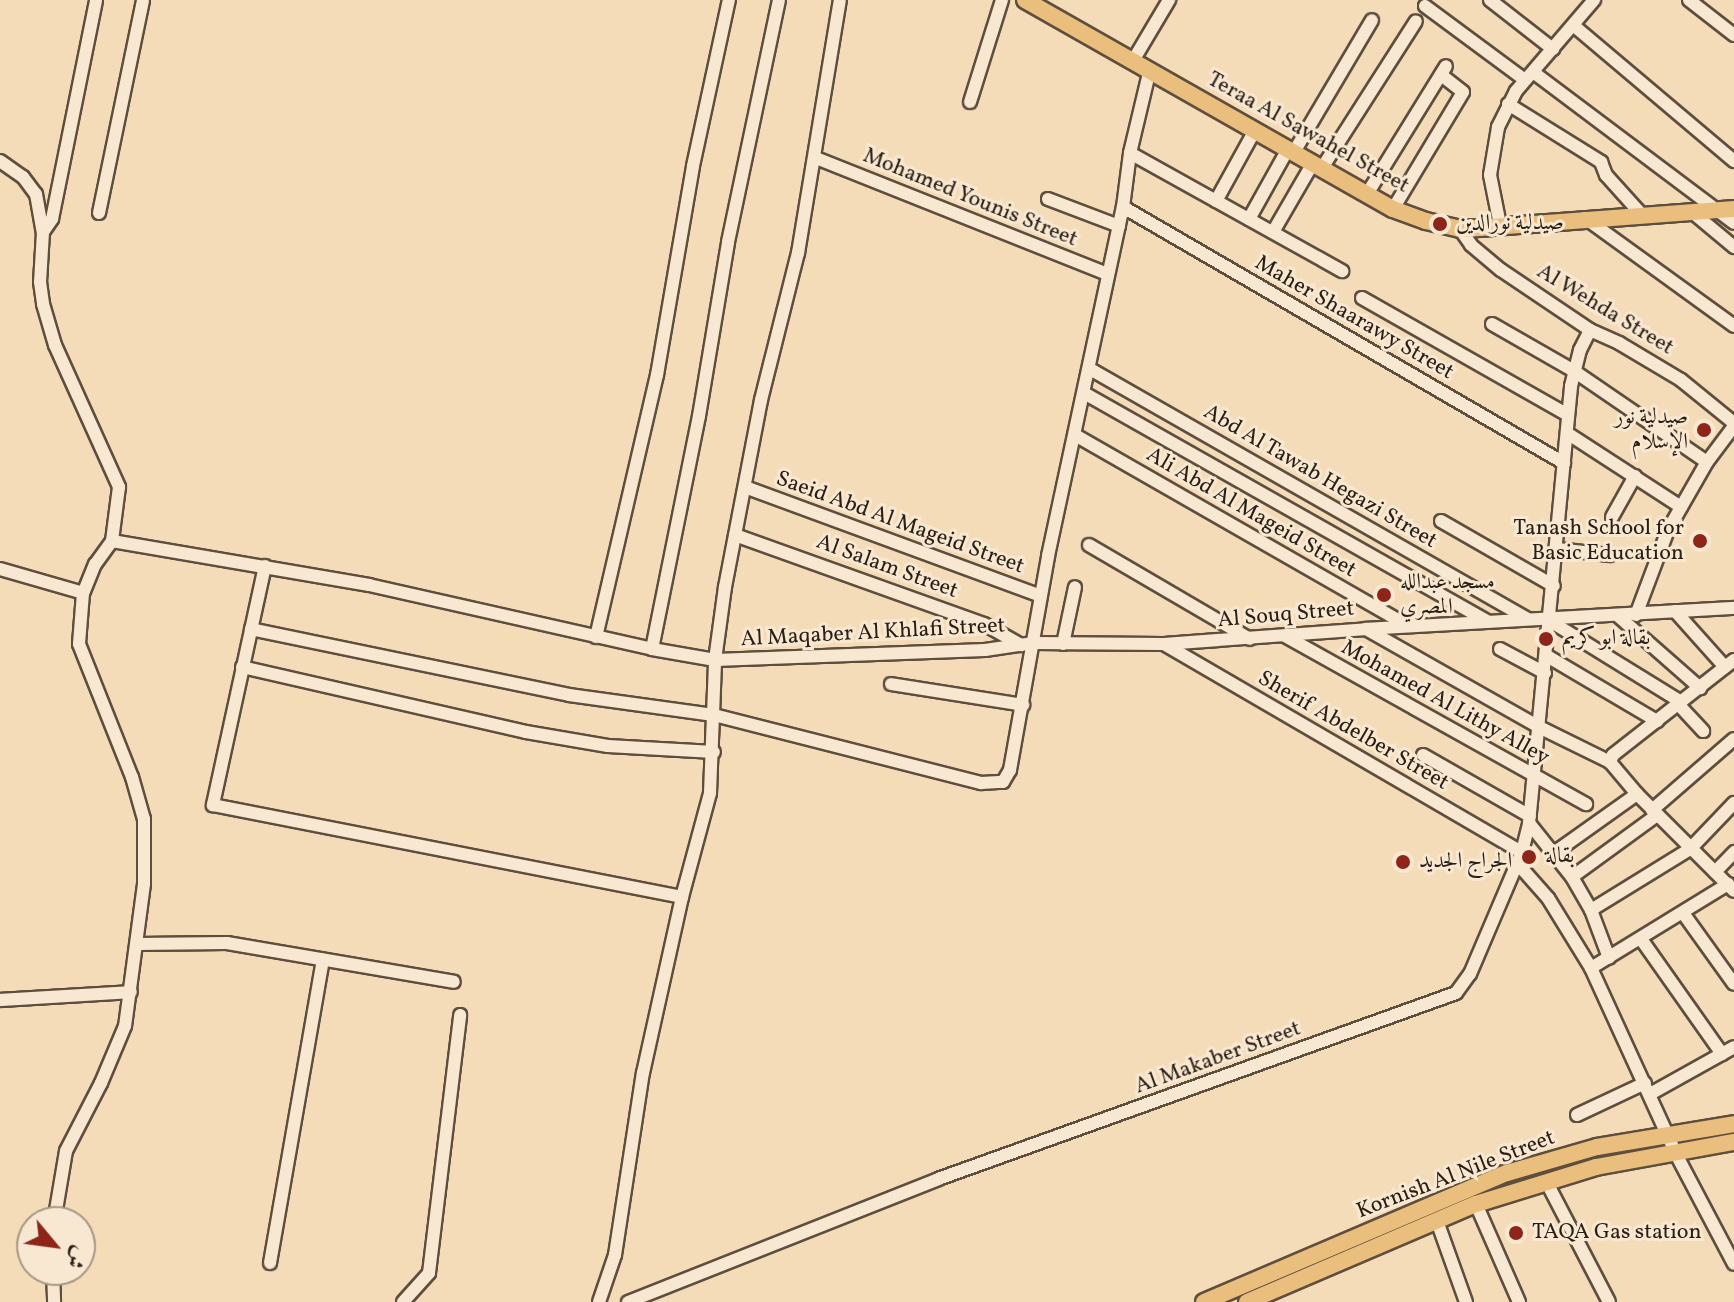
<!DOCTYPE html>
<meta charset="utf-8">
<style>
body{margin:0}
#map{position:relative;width:1734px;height:1302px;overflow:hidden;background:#f5dcb9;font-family:Vollkorn,Amiri,serif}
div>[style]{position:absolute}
.roads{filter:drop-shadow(2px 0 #5e4e3d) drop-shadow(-2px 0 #5e4e3d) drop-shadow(0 2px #5e4e3d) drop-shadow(0 -2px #5e4e3d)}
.minor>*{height:12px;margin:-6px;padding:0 6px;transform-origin:6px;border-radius:6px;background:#f8e8d2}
.major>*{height:16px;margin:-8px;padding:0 8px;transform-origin:8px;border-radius:8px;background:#eabe7c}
.dots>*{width:22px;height:22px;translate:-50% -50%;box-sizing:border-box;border:4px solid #f8e8d2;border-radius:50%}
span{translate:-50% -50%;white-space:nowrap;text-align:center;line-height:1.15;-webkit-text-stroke:6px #f8e8d2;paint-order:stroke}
.street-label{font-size:22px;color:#2b1f14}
.poi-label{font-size:22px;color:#2b1f14}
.left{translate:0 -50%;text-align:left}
.right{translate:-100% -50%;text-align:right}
.north{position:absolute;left:16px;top:1206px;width:80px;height:80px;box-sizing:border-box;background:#f8e8d2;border:2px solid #a69886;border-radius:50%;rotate:119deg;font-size:22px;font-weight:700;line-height:32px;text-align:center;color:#2b1f14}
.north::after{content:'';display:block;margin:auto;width:28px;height:36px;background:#8f2418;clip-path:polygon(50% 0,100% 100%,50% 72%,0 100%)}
</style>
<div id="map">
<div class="roads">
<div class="minor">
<i style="left:1490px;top:0;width:80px;rotate:37.9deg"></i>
<i style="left:1689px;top:0;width:57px;rotate:37.9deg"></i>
<i style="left:1425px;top:6px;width:124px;rotate:36.5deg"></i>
<i style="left:1573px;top:25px;width:211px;rotate:40.2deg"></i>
<i style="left:1134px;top:59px;width:69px;rotate:-59.3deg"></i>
<i style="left:1533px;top:72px;width:251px;rotate:36.9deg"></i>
<i style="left:970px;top:102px;width:107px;rotate:-72.6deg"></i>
<i style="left:1508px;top:104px;width:110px;rotate:31.9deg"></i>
<i style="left:1601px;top:162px;width:14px;rotate:69deg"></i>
<i style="left:1606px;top:175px;width:54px;rotate:48deg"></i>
<i style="left:1294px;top:152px;width:153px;rotate:-59.4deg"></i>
<i style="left:1130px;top:153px;width:243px;rotate:29.1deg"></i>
<i style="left:816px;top:158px;width:314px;rotate:21.7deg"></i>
<i style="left:0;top:161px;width:28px;rotate:35deg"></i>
<i style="left:23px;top:177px;width:21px;rotate:53deg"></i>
<i style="left:36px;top:194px;width:39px;rotate:80deg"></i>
<i style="left:43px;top:232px;width:50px;rotate:93.4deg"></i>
<i style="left:40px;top:282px;width:22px;rotate:82deg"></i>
<i style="left:43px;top:304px;width:43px;rotate:73.7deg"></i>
<i style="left:55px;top:345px;width:156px;rotate:65.7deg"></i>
<i style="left:119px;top:487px;width:54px;rotate:97.4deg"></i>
<i style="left:112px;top:541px;width:29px;rotate:126deg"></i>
<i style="left:95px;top:564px;width:31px;rotate:112deg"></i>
<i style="left:83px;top:593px;width:51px;rotate:94.5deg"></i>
<i style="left:79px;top:644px;width:143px;rotate:68.3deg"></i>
<i style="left:132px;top:777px;width:44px;rotate:74.1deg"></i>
<i style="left:144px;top:819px;width:65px;rotate:90deg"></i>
<i style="left:144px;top:884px;width:143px;rotate:97.6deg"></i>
<i style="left:125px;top:1026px;width:62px;rotate:112.8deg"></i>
<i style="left:101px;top:1083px;width:76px;rotate:117.2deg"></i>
<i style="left:66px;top:1151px;width:72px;rotate:99.6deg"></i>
<i style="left:1322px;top:168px;width:174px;rotate:-57.4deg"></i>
<i style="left:1367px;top:194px;width:150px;rotate:-58.3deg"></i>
<i style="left:1048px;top:199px;width:76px;rotate:20.8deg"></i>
<i style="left:1216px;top:201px;width:81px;rotate:-61.2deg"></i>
<i style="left:1123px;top:207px;width:510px;rotate:30.14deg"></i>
<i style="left:1393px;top:209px;width:136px;rotate:-59.1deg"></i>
<i style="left:1463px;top:92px;width:28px;rotate:-142deg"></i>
<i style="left:1692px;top:212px;width:55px;rotate:39.8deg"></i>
<i style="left:99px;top:213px;width:217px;rotate:-78.3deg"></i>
<i style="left:1585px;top:218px;width:184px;rotate:35.9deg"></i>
<i style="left:1249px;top:219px;width:80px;rotate:-60.9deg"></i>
<i style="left:1500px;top:225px;width:51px;rotate:-101.3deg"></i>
<i style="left:1490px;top:175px;width:49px;rotate:-80.5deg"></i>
<i style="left:1498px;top:127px;width:40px;rotate:-63.4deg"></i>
<i style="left:1516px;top:91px;width:120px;rotate:-49.4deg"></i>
<i style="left:1460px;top:229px;width:19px;rotate:55deg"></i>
<i style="left:1471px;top:245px;width:39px;rotate:40deg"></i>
<i style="left:1501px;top:270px;width:107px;rotate:34deg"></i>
<i style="left:1590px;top:330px;width:32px;rotate:24deg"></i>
<i style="left:1619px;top:343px;width:72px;rotate:30.8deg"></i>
<i style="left:1681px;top:380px;width:68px;rotate:39.1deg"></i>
<i style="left:43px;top:232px;width:16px;rotate:-55deg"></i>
<i style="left:52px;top:219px;width:223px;rotate:-78.6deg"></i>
<i style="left:1273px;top:232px;width:80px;rotate:-59.9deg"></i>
<i style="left:1362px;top:298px;width:237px;rotate:29.6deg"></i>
<i style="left:1492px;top:324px;width:95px;rotate:29.8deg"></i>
<i style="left:1574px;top:371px;width:161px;rotate:34.4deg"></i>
<i style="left:1090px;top:369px;width:504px;rotate:29.72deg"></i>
<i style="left:1084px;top:393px;width:464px;rotate:29.5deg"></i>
<i style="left:1567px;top:433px;width:136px;rotate:33deg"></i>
<i style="left:1075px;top:435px;width:384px;rotate:29.8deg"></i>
<i style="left:745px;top:487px;width:315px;rotate:20.2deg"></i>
<i style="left:1612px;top:517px;width:47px;rotate:-60.7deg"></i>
<i style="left:1441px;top:521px;width:130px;rotate:29.9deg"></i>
<i style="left:735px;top:535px;width:264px;rotate:19.7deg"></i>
<i style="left:984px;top:624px;width:43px;rotate:29.6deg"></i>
<i style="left:112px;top:541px;width:261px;rotate:9.7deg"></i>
<i style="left:369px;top:585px;width:290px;rotate:12.7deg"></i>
<i style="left:652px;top:649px;width:64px;rotate:9.9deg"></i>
<i style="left:715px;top:660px;width:270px;rotate:-2.1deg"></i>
<i style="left:985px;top:650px;width:49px;rotate:-8.3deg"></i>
<i style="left:1033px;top:643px;width:131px;rotate:0.4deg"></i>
<i style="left:1164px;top:644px;width:203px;rotate:-4.2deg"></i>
<i style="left:1366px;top:629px;width:369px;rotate:-3.3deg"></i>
<i style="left:1089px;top:545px;width:186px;rotate:30.3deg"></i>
<i style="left:1557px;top:549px;width:53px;rotate:6.5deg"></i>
<i style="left:265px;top:566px;width:245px;rotate:102.3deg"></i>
<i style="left:213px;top:805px;width:478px;rotate:11.1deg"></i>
<i style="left:0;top:569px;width:86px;rotate:16.1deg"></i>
<i style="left:1675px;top:611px;width:75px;rotate:48.2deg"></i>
<i style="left:1617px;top:615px;width:111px;rotate:41.3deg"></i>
<i style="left:1636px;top:615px;width:91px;rotate:-69.4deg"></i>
<i style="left:1668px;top:530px;width:78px;rotate:-60.2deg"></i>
<i style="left:1707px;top:462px;width:45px;rotate:-53.1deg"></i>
<i style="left:1550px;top:621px;width:154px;rotate:31.7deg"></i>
<i style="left:251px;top:629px;width:325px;rotate:11.7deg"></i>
<i style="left:569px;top:695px;width:146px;rotate:7.9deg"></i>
<i style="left:714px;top:715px;width:276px;rotate:14.3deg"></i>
<i style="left:981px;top:783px;width:22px;rotate:-3deg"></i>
<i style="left:1003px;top:782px;width:14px;rotate:-60deg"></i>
<i style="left:1010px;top:770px;width:217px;rotate:-79.9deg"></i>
<i style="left:1048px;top:556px;width:357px;rotate:-77.9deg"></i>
<i style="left:1123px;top:207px;width:54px;rotate:-82.6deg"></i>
<i style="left:1130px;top:153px;width:86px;rotate:-76.6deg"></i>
<i style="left:1366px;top:629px;width:199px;rotate:29.5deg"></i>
<i style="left:1539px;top:727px;width:79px;rotate:26.2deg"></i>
<i style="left:1285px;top:636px;width:345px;rotate:29.2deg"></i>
<i style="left:596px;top:637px;width:269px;rotate:-76.9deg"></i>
<i style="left:657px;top:375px;width:212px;rotate:-80.2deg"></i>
<i style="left:693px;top:166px;width:170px;rotate:-77.8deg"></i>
<i style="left:1063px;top:644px;width:58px;rotate:-78.1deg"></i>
<i style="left:1164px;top:644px;width:414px;rotate:30.2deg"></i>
<i style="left:652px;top:649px;width:238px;rotate:-78.6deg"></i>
<i style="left:699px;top:416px;width:176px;rotate:-80.5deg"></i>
<i style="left:728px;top:242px;width:247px;rotate:-78.1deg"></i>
<i style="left:1500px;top:649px;width:51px;rotate:28.1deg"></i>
<i style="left:1547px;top:656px;width:128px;rotate:30.6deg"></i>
<i style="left:1734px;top:660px;width:154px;rotate:141.9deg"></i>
<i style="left:1613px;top:755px;width:8px;rotate:113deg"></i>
<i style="left:1610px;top:762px;width:42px;rotate:49.8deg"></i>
<i style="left:1637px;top:794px;width:137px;rotate:45deg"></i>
<i style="left:242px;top:667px;width:291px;rotate:12.9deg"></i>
<i style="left:526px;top:732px;width:83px;rotate:9.7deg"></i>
<i style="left:608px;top:746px;width:106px;rotate:3.2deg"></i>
<i style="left:891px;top:684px;width:134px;rotate:9deg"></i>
<i style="left:1678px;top:704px;width:37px;rotate:47deg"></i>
<i style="left:1423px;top:755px;width:123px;rotate:29.7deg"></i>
<i style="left:1652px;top:810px;width:108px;rotate:-40.9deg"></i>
<i style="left:1529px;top:823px;width:69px;rotate:51.5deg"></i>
<i style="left:1572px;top:877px;width:38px;rotate:60deg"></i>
<i style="left:1591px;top:910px;width:51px;rotate:69.4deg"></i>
<i style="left:1554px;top:853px;width:102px;rotate:-35.4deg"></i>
<i style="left:1517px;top:863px;width:47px;rotate:48.5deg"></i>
<i style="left:1548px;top:898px;width:82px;rotate:58.4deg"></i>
<i style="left:1591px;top:968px;width:205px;rotate:65.4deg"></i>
<i style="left:1676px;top:1154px;width:124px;rotate:62.2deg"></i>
<i style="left:1715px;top:872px;width:28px;rotate:-46deg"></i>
<i style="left:1572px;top:877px;width:105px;rotate:-36.1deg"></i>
<i style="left:1591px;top:910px;width:116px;rotate:-31.6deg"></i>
<i style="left:1690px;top:849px;width:64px;rotate:-46.3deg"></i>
<i style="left:1683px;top:913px;width:87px;rotate:54.3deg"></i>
<i style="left:1641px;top:939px;width:141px;rotate:54.8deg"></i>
<i style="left:137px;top:944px;width:90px;rotate:-0.6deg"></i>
<i style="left:227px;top:943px;width:230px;rotate:9.7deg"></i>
<i style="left:1591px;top:968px;width:161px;rotate:-31.5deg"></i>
<i style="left:0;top:1000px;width:131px;rotate:-3.5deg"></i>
<i style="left:1650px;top:1094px;width:96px;rotate:-29.2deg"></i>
<i style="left:1577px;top:1115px;width:75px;rotate:-25.2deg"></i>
<i style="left:1546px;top:1181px;width:136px;rotate:62.5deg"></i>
<i style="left:1476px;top:1204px;width:107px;rotate:66.3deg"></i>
<i style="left:1437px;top:1221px;width:86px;rotate:70.3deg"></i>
<i style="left:270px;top:1263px;width:308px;rotate:-80.1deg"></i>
<i style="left:53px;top:1270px;width:32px;rotate:88deg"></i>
<i style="left:403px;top:1302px;width:39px;rotate:-48deg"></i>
<i style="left:429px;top:1273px;width:260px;rotate:-83.1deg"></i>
<i style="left:599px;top:1302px;width:50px;rotate:-71.2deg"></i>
<i style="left:615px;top:1255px;width:184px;rotate:-81.3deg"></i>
<i style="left:643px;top:1073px;width:180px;rotate:-77.5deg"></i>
<i style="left:682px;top:897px;width:108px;rotate:-74.9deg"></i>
<i style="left:710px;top:793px;width:133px;rotate:-87.8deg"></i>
<i style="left:715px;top:660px;width:74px;rotate:-82.2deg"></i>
<i style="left:725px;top:587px;width:190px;rotate:-79.1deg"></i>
<i style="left:761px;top:400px;width:152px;rotate:-75.9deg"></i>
<i style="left:798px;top:253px;width:256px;rotate:-80.6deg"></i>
<i style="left:628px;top:1302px;width:334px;rotate:-21.6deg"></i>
<i style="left:938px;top:1179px;width:550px;rotate:-19.75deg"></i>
<i style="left:1456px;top:993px;width:24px;rotate:-54deg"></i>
<i style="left:1470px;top:974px;width:133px;rotate:-66.9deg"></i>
<i style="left:1522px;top:852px;width:30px;rotate:-76deg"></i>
<i style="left:1529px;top:823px;width:439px;rotate:-84.5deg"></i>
<i style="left:1571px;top:386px;width:37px;rotate:-76deg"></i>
<i style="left:1580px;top:350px;width:22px;rotate:-63deg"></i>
</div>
<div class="major">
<i style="left:1025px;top:0;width:423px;rotate:29.6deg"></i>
<i style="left:1393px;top:209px;width:35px;rotate:20deg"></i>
<i style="left:1426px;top:221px;width:35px;rotate:13deg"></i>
<i style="left:1460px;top:229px;width:20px;rotate:-3deg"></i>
<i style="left:1480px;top:228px;width:255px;rotate:-4.3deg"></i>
<i style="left:1204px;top:1302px;width:329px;rotate:-23.1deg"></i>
<i style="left:1507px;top:1173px;width:94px;rotate:-16.1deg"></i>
<i style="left:1597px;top:1147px;width:139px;rotate:-9.5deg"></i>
<i style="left:1247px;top:1302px;width:249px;rotate:-23.2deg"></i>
<i style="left:1476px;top:1204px;width:126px;rotate:-17.1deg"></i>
<i style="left:1596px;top:1167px;width:140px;rotate:-10.3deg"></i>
</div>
</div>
<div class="dots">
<i style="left:1440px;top:224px;background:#8f2418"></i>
<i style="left:1704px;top:430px;background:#8f2418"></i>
<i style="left:1700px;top:541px;background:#8f2418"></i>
<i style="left:1384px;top:595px;background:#8f2418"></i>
<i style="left:1546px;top:639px;background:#8f2418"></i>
<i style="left:1529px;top:857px;background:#8f2418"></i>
<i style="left:1403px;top:862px;background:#8f2418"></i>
<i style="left:1516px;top:1233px;background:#8f2418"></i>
</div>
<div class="street-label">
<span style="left:1308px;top:133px;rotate:29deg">Teraa Al Sawahel Street</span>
<span style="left:970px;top:198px;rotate:22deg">Mohamed Younis Street</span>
<span style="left:1605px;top:310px;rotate:31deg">Al Wehda Street</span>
<span style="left:1354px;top:318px;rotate:30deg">Maher Shaarawy Street</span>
<span style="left:1320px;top:477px;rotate:30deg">Abd Al Tawab Hegazi Street</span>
<span style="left:1251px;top:513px;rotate:30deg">Ali Abd Al Mageid Street</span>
<span style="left:900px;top:523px;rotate:20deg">Saeid Abd Al Mageid Street</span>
<span style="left:887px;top:567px;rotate:20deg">Al Salam Street</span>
<span style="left:1286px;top:615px;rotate:-5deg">Al Souq Street</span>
<span style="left:873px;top:633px;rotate:-3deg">Al Maqaber Al Khlafi Street</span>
<span style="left:1445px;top:703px;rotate:29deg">Mohamed Al Lithy Alley</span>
<span style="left:1353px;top:731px;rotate:30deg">Sherif Abdelber Street</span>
<span style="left:1218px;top:1058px;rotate:-20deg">Al Makaber Street</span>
<span style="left:1456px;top:1175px;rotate:-21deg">Kornish Al Nile Street</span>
</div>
<div class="poi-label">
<span class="left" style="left:1456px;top:224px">صيدلية نورالدين</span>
<span class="right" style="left:1688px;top:430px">صيدلية نور<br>الإسلام</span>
<span class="right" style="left:1684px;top:541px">Tanash School for<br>Basic Education</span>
<span class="left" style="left:1400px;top:595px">مسجد عبدالله<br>المصري</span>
<span class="left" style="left:1562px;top:639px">بقالة ابو كريم</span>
<span class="left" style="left:1545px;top:857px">بقالة</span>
<span class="left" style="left:1419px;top:862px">الجراج الجديد</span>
<span class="left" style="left:1532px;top:1233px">TAQA Gas station</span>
</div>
<div class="north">ش</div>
</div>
